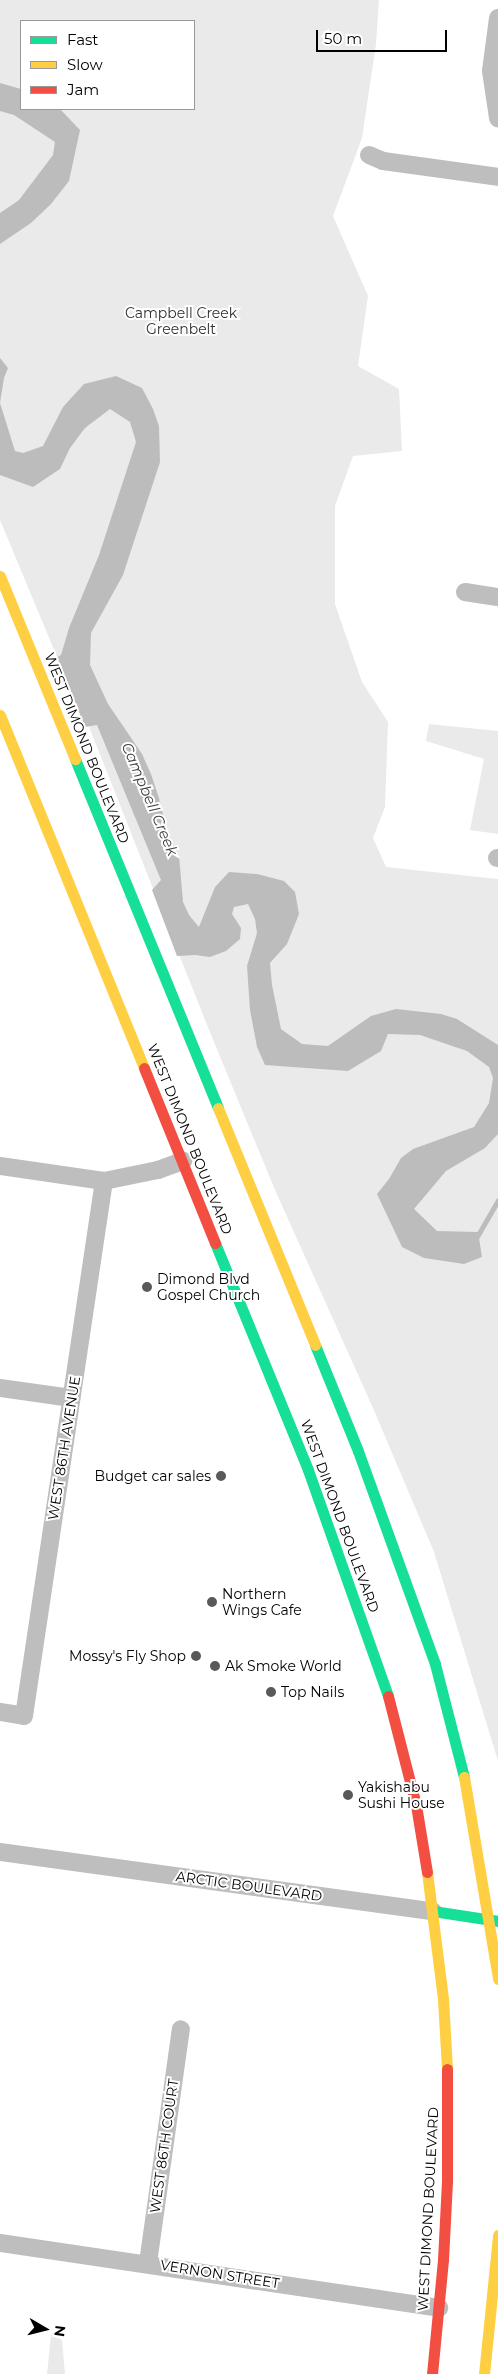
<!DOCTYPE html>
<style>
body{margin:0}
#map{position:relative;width:498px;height:2374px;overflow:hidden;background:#fff;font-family:Montserrat,sans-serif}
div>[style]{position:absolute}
.green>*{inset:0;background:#eaeaea}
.water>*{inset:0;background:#bcbcbc}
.stream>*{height:5px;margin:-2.5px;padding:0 2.5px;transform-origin:2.5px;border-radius:2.5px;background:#bcbcbc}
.street>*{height:18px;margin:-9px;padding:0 9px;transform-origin:9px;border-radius:9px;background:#bebebe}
.fast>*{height:11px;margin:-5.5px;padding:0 5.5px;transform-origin:5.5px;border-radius:5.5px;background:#16e098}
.slow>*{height:11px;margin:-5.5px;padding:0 5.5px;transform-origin:5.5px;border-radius:5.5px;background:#ffcf43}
.jam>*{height:11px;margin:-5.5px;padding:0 5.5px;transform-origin:5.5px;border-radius:5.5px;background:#f24e42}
.dots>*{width:14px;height:14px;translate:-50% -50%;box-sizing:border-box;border:2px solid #fff;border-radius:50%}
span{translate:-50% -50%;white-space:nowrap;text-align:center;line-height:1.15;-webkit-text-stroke:4px #fff;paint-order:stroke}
.park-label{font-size:14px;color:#2f2f2f}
.street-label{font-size:14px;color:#000}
.poi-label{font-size:14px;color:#000}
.left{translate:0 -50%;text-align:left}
.right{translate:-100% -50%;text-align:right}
.water-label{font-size:15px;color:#404040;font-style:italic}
.legend{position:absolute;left:20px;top:20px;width:175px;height:90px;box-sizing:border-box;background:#fff;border:1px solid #999;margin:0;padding:6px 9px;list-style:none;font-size:15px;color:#000}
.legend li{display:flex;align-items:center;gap:10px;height:25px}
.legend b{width:25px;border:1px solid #999}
.north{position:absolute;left:20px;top:2304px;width:50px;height:50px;-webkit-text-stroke:4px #fff;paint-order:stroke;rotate:98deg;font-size:14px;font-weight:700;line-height:20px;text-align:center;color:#000}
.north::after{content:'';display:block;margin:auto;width:18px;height:22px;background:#000;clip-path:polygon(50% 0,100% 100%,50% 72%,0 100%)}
.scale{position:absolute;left:316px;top:30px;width:131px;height:22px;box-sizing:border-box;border:2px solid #000;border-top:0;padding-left:6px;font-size:15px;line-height:18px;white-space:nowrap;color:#000;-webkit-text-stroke:4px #fff;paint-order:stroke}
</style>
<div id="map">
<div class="green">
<i style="clip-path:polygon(evenodd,0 0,379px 0,376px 44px,362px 138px,333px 216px,368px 296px,358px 366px,399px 389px,402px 451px,353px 456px,335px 506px,335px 604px,362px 682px,388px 722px,385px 807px,373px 838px,386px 867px,498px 879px,498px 1761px,434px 1552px,373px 1408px,275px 1190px,207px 1025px,61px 656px,57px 657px,0 520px,0 0,21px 21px,194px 21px,194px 109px,21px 109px,21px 21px)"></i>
<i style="clip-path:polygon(429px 724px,498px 731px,498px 834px,470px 830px,484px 759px,426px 741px)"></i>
<i style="clip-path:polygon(51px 2335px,62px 2340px,65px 2374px,47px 2374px)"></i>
</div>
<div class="water">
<i style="clip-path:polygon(0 83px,21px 89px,21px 109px,60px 109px,80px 130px,69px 181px,51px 204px,31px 223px,0 244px,0 213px,19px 200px,53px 155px,55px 142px,14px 115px,0 111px)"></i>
<i style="clip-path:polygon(0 358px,8px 368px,4px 378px,0 403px,15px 451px,23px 453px,43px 446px,63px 407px,84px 384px,116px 376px,142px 388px,153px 409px,159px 426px,160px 462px,123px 575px,91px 633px,90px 665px,108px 704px,142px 754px,151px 774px,159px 798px,168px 835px,179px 855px,183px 902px,189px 915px,199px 927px,215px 887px,229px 872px,257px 874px,284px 881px,295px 892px,299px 914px,287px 944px,270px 963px,272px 985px,281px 1029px,302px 1044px,328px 1046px,371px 1016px,396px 1009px,441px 1014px,457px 1019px,498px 1045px,498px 1134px,485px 1148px,446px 1171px,414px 1209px,437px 1231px,478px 1232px,482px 1257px,464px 1264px,424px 1258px,402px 1247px,377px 1194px,389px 1179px,401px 1158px,413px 1149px,474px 1127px,489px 1103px,493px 1078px,489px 1067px,467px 1051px,420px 1035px,388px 1034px,381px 1051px,348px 1071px,265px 1065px,257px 1047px,250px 1010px,247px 966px,257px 933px,255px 919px,248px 904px,234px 907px,232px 914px,241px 928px,240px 939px,226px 951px,210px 957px,195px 955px,177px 956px,152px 890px,161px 880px,97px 725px,85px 727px,57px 657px,61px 655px,69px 628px,99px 555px,136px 442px,130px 422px,110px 409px,85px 428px,70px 448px,60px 469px,33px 487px,0 475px)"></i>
</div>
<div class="stream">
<i style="left:475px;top:1240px;width:46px;rotate:-60.1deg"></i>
</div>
<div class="street">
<i style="left:498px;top:18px;width:53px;rotate:97.5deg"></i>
<i style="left:491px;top:71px;width:48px;rotate:81.5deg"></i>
<i style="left:369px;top:155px;width:15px;rotate:23deg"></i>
<i style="left:383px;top:161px;width:116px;rotate:7.9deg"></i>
<i style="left:465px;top:592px;width:33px;rotate:9deg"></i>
<i style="left:497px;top:858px;width:1px"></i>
<i style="left:0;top:1166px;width:105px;rotate:8.2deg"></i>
<i style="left:104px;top:1181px;width:55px;rotate:-11.5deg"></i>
<i style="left:158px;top:1170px;width:27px;rotate:-20deg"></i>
<i style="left:0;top:1388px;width:72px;rotate:8deg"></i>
<i style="left:0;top:1712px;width:24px;rotate:9deg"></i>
<i style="left:24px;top:1716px;width:541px;rotate:-81.5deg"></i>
<i style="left:0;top:1852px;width:437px;rotate:7.8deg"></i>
<i style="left:0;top:2243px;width:444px;rotate:8.4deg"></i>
<i style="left:148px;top:2263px;width:236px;rotate:-82deg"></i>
</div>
<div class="fast">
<i style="left:75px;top:759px;width:377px;rotate:67.7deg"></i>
<i style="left:215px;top:1243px;width:245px;rotate:67.7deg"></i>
<i style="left:308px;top:1470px;width:240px;rotate:70.5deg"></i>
<i style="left:315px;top:1345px;width:114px;rotate:67.9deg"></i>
<i style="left:358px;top:1451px;width:226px;rotate:70.1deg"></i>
<i style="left:435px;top:1664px;width:117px;rotate:75.6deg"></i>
<i style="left:433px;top:1911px;width:66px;rotate:8.7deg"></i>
</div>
<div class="slow">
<i style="left:0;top:576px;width:198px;rotate:67.7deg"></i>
<i style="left:0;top:715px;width:381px;rotate:67.8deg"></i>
<i style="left:218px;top:1108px;width:256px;rotate:67.7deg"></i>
<i style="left:464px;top:1777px;width:205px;rotate:80.4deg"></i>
<i style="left:427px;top:1872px;width:128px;rotate:82.8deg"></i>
<i style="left:443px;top:1999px;width:70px;rotate:86.7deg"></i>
<i style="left:484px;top:2374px;width:140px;rotate:-84.2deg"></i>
</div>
<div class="jam">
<i style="left:144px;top:1068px;width:189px;rotate:67.9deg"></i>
<i style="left:388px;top:1696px;width:113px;rotate:75.6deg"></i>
<i style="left:416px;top:1805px;width:68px;rotate:80.7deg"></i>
<i style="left:432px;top:2374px;width:115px;rotate:-84.5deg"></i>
<i style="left:443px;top:2260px;width:79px;rotate:-87.1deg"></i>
<i style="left:447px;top:2181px;width:112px;rotate:-90deg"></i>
</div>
<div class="dots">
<i style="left:147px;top:1287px;background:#595959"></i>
<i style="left:221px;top:1476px;background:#595959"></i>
<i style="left:212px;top:1602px;background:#595959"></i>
<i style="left:196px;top:1656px;background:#595959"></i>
<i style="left:215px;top:1666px;background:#595959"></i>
<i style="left:271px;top:1692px;background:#595959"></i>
<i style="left:348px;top:1795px;background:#595959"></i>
</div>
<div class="park-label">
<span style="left:181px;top:321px">Campbell Creek<br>Greenbelt</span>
</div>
<div class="street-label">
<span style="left:87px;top:748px;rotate:68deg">WEST DIMOND BOULEVARD</span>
<span style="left:190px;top:1139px;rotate:68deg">WEST DIMOND BOULEVARD</span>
<span style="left:64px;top:1448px;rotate:-81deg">WEST 86TH AVENUE</span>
<span style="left:340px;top:1516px;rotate:70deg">WEST DIMOND BOULEVARD</span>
<span style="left:249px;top:1886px;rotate:8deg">ARCTIC BOULEVARD</span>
<span style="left:164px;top:2146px;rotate:-82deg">WEST 86TH COURT</span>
<span style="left:428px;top:2209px;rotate:-87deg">WEST DIMOND BOULEVARD</span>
<span style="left:220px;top:2274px;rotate:9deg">VERNON STREET</span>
</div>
<div class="poi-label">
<span class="left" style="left:157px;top:1287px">Dimond Blvd<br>Gospel Church</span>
<span class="right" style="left:211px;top:1476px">Budget car sales</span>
<span class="left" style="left:222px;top:1602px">Northern<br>Wings Cafe</span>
<span class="right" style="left:186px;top:1656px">Mossy's Fly Shop</span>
<span class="left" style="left:225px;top:1666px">Ak Smoke World</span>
<span class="left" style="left:281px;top:1692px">Top Nails</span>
<span class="left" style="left:358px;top:1795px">Yakishabu<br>Sushi House</span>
</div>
<div class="water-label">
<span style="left:150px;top:799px;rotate:67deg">Campbell Creek</span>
</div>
<ul class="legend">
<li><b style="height:6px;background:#16e098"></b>Fast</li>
<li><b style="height:6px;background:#ffcf43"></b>Slow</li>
<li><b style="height:6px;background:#f24e42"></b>Jam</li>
</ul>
<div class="north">N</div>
<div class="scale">50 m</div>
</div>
